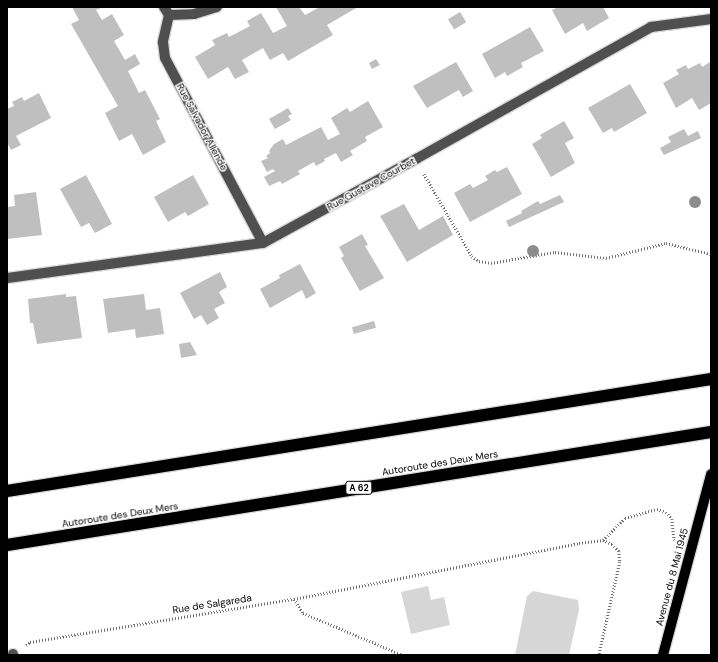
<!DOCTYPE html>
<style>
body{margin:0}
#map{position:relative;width:718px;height:662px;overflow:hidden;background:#fff;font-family:"DM Sans",sans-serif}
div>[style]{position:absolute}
.green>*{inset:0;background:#d6d6d6}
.building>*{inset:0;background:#bfbfbf;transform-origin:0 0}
.path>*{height:2.5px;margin-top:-1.25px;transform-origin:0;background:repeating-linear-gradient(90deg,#717171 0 1px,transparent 0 3px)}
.roads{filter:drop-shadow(1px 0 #dbdbdb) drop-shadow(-1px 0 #dbdbdb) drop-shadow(0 1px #dbdbdb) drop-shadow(0 -1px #dbdbdb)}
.minor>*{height:10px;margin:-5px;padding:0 5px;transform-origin:5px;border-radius:5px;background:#4f4f4f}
.major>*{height:10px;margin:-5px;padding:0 5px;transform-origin:5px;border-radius:5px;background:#000}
.highway>*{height:12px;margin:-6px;padding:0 6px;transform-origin:6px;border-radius:6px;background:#000}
.trees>*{width:12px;height:12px;margin:-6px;border-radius:50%;background:#8c8c8c}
span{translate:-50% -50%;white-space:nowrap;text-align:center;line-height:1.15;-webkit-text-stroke:3px #fff;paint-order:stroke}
.shield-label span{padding:1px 3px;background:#fff;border:1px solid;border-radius:3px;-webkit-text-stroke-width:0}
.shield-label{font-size:9px;color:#000;font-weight:700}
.street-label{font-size:10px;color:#000}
.frame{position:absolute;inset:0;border:8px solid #000;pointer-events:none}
</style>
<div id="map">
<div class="green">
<i style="clip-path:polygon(428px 586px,431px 600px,444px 597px,450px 625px,411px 634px,401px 592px)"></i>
<i style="clip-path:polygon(533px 591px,578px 600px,579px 610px,569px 655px,515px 655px,527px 596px)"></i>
</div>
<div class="building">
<i style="clip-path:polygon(72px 7px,103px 7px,96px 10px,102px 20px,112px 14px,124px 35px,114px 41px,125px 60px,135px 54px,140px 64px,128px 71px,139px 93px,145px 90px,160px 119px,156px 121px,166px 142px,143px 155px,132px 134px,119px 141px,105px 113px,118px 106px,71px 24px,79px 20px)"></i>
<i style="clip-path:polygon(276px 7px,299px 7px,305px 15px,318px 8px,318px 7px,358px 7px,327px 25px,333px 35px,288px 61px,283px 53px,270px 60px,263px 48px,242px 60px,249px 72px,235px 79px,228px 67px,208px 79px,195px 57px,215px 45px,212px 40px,227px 33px,229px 37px,250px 26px,247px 21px,261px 13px,273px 33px,287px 26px)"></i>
<i style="clip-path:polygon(558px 7px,603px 7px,609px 18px,587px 31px,583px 23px,565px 34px,552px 10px)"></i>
<i style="left:460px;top:12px;width:12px;height:14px;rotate:59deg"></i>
<i style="clip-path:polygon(530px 27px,544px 51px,521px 63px,523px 67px,507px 76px,505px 72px,495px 78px,482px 54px)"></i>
<i style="clip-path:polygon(376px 59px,380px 65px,372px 69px,369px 63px)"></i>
<i style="clip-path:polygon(456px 62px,473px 91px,463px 97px,459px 90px,427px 108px,413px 86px)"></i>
<i style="clip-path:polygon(710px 62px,711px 103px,699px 110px,692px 98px,676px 108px,663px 83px,679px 74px,676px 70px,686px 65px,688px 69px,700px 63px,702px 67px)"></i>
<i style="clip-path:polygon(630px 84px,647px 113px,614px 132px,612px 128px,603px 133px,588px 108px)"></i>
<i style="clip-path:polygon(39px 93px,51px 118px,16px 136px,21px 145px,11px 150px,7px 142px,7px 109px,14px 106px,12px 102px,22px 97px,24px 101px)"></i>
<i style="clip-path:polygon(368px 101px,383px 127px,365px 137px,367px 141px,350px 151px,353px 155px,341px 162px,336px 153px,324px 159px,325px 161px,316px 166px,314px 162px,298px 171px,300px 174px,282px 184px,280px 181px,269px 186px,264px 177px,275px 171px,273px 169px,267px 172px,261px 161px,268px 158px,266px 156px,270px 153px,269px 151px,274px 144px,283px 139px,286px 145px,321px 127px,328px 140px,340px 134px,331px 118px,347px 108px,350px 112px)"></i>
<i style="clip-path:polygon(288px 108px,292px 114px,288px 116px,291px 120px,275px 129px,269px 119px)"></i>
<i style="clip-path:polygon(564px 121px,574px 138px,565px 143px,575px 163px,551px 177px,532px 144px,542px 138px,540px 135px)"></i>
<i style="clip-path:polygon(684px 129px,688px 136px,698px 131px,701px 138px,664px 155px,660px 148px,671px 142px,668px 137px)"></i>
<i style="clip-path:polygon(507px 167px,522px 194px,470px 222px,454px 193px,470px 184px,473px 188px,488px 180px,485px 176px,495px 170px,497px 172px)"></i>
<i style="clip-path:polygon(86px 175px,112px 224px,95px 233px,89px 223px,81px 227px,60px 189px)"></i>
<i style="clip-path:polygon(193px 175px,209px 204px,188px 216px,185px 212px,168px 222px,154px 197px)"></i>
<i style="clip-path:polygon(36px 192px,42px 235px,7px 239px,7px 207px,15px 206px,14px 195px)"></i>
<i style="clip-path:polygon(560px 195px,564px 202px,509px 227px,506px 221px,522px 213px,521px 211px,538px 201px,540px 204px)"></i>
<i style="clip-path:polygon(404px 204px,419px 230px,443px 216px,453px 235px,407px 262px,380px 216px)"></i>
<i style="clip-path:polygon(362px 234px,368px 245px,365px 246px,384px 278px,360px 291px,341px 258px,344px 256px,339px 247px)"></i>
<i style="clip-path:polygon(300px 264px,316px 293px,306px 299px,302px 290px,270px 308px,260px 289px,280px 278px,279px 275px)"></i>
<i style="clip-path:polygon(220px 272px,227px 287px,219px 292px,225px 303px,214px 309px,219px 318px,207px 325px,201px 315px,194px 319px,180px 293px)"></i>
<i style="clip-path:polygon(66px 294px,66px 297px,76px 296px,82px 338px,37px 344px,33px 323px,30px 323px,28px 299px)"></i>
<i style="clip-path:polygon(144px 294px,146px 310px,160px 308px,164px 334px,136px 338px,135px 329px,108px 333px,103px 299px)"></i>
<i style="left:374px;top:321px;width:7px;height:23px;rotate:74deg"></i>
<i style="clip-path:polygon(190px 342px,197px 355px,181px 358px,179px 344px)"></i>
</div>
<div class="path">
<i style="left:424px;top:174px;width:95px;rotate:59.7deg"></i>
<i style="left:472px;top:256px;width:9px;rotate:36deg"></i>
<i style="left:479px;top:261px;width:12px;rotate:9deg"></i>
<i style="left:491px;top:263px;width:65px;rotate:-9.8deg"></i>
<i style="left:555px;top:252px;width:51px;rotate:6.7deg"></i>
<i style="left:606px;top:258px;width:62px;rotate:-14deg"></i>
<i style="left:666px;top:243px;width:46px;rotate:13.7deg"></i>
<i style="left:603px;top:540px;width:31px;rotate:-45deg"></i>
<i style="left:625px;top:518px;width:33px;rotate:-16deg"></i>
<i style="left:657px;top:509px;width:9px;rotate:18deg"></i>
<i style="left:666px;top:512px;width:9px;rotate:49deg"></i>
<i style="left:672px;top:519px;width:20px;rotate:84deg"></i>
<i style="left:674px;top:539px;width:4px;rotate:34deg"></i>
<i style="left:294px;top:599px;width:290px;rotate:-11.1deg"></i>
<i style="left:579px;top:543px;width:24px;rotate:-7deg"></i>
<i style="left:603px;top:540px;width:10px;rotate:24deg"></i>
<i style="left:612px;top:544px;width:10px;rotate:45deg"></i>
<i style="left:619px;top:551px;width:11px;rotate:85deg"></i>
<i style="left:620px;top:562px;width:95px;rotate:102.7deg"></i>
<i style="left:26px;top:645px;width:5px;rotate:-37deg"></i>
<i style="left:30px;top:642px;width:267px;rotate:-9.3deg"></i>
<i style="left:294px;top:599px;width:17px;rotate:57deg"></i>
<i style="left:303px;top:613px;width:108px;rotate:22.8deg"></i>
</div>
<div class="roads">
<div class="minor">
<i style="left:164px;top:7px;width:9px;rotate:58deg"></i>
<i style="left:169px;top:15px;width:28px;rotate:103deg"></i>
<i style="left:163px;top:42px;width:16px;rotate:83deg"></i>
<i style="left:165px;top:58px;width:209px;rotate:62.1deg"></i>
<i style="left:169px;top:15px;width:25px;rotate:-2deg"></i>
<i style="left:194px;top:14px;width:24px;rotate:-17deg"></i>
<i style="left:7px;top:278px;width:258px;rotate:-7.8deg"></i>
<i style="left:263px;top:243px;width:175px;rotate:-28.8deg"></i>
<i style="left:416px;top:159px;width:270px;rotate:-29.3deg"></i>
<i style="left:651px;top:27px;width:61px;rotate:-7.6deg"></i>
<i style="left:13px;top:655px;width:1px;rotate:-90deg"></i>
</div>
<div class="major">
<i style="left:663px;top:655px;width:187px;rotate:-75.1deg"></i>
</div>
<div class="highway">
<i style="left:7px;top:491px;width:713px;rotate:-9.04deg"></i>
<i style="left:7px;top:545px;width:713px;rotate:-9.12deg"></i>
</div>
</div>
<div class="trees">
<i style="left:695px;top:202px"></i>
<i style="left:533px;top:251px"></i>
</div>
<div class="shield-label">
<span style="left:359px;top:488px">A 62</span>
</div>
<div class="street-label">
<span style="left:202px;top:127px;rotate:62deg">Rue Salvador Allende</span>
<span style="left:371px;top:184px;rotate:-29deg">Rue Gustave Courbet</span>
<span style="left:440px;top:463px;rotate:-9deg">Autoroute des Deux Mers</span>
<span style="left:120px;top:515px;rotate:-9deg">Autoroute des Deux Mers</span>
<span style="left:672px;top:577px;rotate:-75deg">Avenue du 8 Mai 1945</span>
<span style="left:212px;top:604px;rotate:-9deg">Rue de Salgareda</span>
</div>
<div class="frame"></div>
</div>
